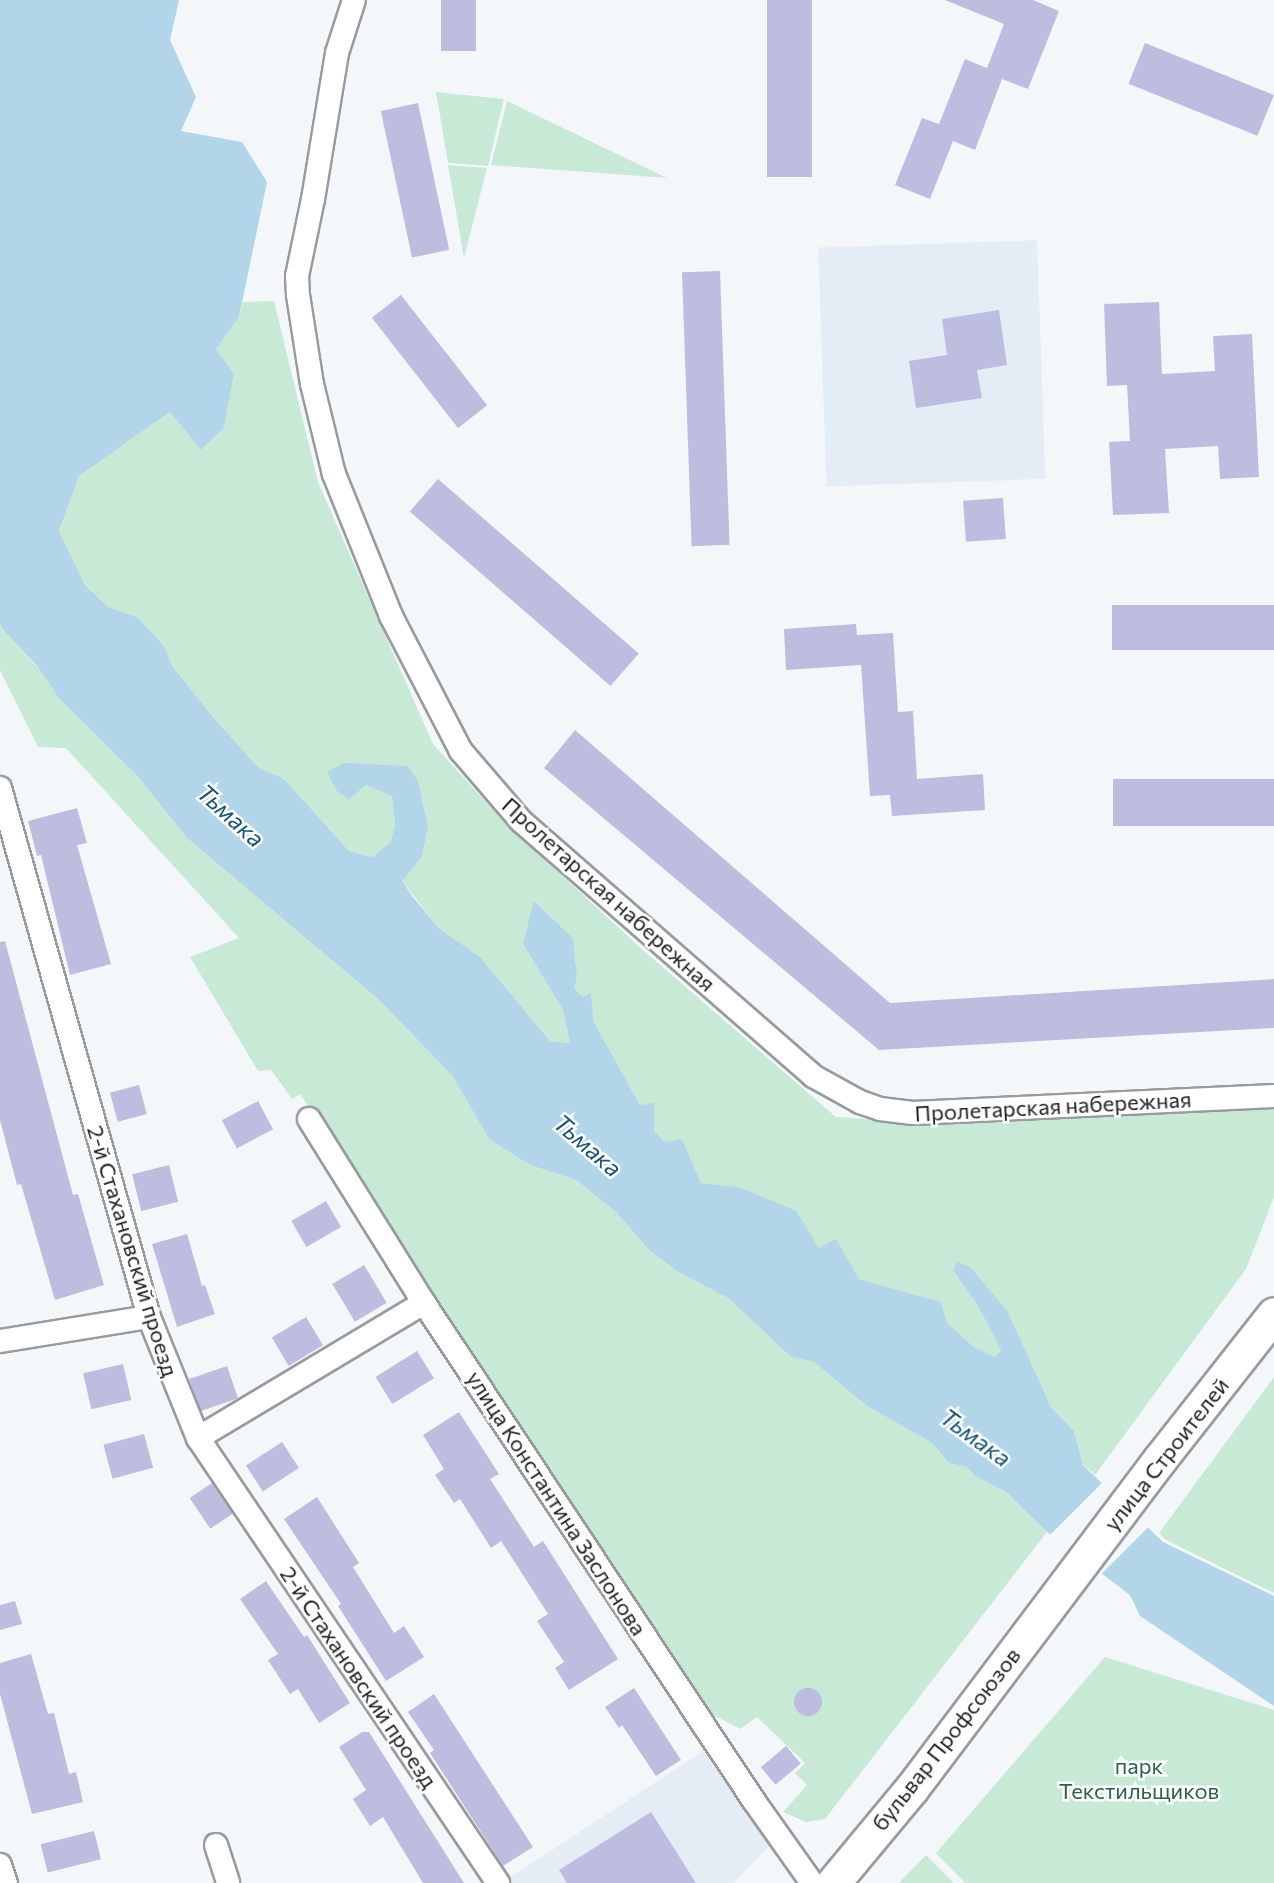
<!DOCTYPE html>
<meta charset="utf-8">
<style>
body{margin:0}
#map{position:relative;width:1274px;height:1883px;overflow:hidden;background:#f4f7fa;font-family:Commissioner,sans-serif}
div>[style]{position:absolute}
.built>*{inset:0;background:#e4edf6;transform-origin:0 0}
.green>*{inset:0;background:#c8e9d5}
.water>*{inset:0;background:#b2d5ea}
.pier>*{inset:0;background:#f4f7fa;transform-origin:0 0}
.building>*{inset:0;background:#bdbddf;transform-origin:0 0}
.round{border-radius:50%}
.roads{filter:drop-shadow(2px 0 #989b9e) drop-shadow(-2px 0 #989b9e) drop-shadow(0 2px #989b9e) drop-shadow(0 -2px #989b9e)}
.minor>*{height:22px;margin:-11px;padding:0 11px;transform-origin:11px;border-radius:11px;background:#fff}
.secondary>*{height:33px;margin:-16.5px;padding:0 16.5px;transform-origin:16.5px;border-radius:16.5px;background:#fff}
span{translate:-50% -50%;white-space:nowrap;text-align:center;line-height:1.15;-webkit-text-stroke:5px #fff;paint-order:stroke}
.street-label{font-size:22px;color:#1c1d1e}
.park-label{font-size:22px;color:#2a6346}
.water-label{font-size:24px;color:#165471;font-style:italic}
</style>
<div id="map">
<div class="built">
<i style="left:1037px;top:240px;width:239px;height:219px;rotate:88deg"></i>
<i style="clip-path:polygon(703px 1751px,769px 1846px,733px 1883px,510px 1883px,508px 1879px)"></i>
</div>
<div class="green">
<i style="clip-path:polygon(436px 92px,504px 99px,488px 166px,448px 163px)"></i>
<i style="clip-path:polygon(507px 101px,667px 178px,491px 165px)"></i>
<i style="clip-path:polygon(448px 165px,487px 168px,464px 258px)"></i>
<i style="clip-path:polygon(274px 301px,318px 482px,433px 744px,507px 825px,644px 951px,836px 1117px,911px 1122px,1274px 1107px,1274px 1197px,1246px 1269px,1095px 1475px,1083px 1464px,1074px 1431px,1051px 1407px,1008px 1312px,953px 1270px,978px 1306px,1001px 1350px,995px 1357px,974px 1347px,947px 1323px,940px 1302px,859px 1279px,836px 1240px,819px 1248px,739px 1187px,701px 1183px,682px 1139px,665px 1142px,654px 1131px,653px 1104px,640px 1105px,594px 1022px,591px 993px,582px 998px,573px 988px,577px 976px,573px 938px,535px 900px,523px 944px,563px 1010px,570px 1043px,550px 1041px,480px 957px,439px 928px,402px 881px,422px 857px,428px 826px,418px 781px,408px 766px,390px 766px,366px 785px,392px 795px,395px 824px,390px 843px,372px 857px,349px 851px,284px 779px,258px 767px,213px 717px,173px 667px,164px 646px,137px 617px,108px 607px,85px 585px,59px 531px,79px 476px,170px 412px,201px 450px,224px 428px,234px 374px,216px 349px,239px 317px,243px 302px)"></i>
<i style="clip-path:polygon(0 624px,6px 633px,135px 773px,187px 838px,378px 999px,452px 1075px,489px 1139px,530px 1165px,576px 1180px,616px 1212px,648px 1249px,678px 1272px,728px 1298px,791px 1357px,813px 1360px,867px 1406px,932px 1443px,949px 1463px,967px 1467px,975px 1476px,1006px 1492px,1047px 1532px,825px 1819px,806px 1822px,783px 1812px,807px 1785px,795px 1773px,805px 1763px,757px 1717px,740px 1729px,706px 1711px,300px 1094px,292px 1099px,271px 1070px,258px 1071px,190px 957px,239px 938px,66px 748px,38px 747px,0 670px)"></i>
<i style="clip-path:polygon(1274px 1377px,1274px 1593px,1166px 1540px,1159px 1533px)"></i>
<i style="clip-path:polygon(1105px 1657px,1274px 1710px,1274px 1883px,965px 1883px,936px 1853px)"></i>
<i style="clip-path:polygon(926px 1855px,954px 1883px,899px 1883px)"></i>
</div>
<div class="water">
<i style="clip-path:polygon(0 0,179px 0,170px 40px,196px 97px,181px 131px,242px 142px,267px 182px,239px 317px,216px 349px,234px 374px,224px 428px,201px 450px,170px 412px,79px 476px,59px 531px,85px 585px,108px 607px,137px 617px,164px 646px,173px 667px,213px 717px,258px 767px,284px 779px,349px 851px,372px 857px,390px 843px,395px 824px,392px 796px,366px 785px,349px 799px,337px 791px,327px 772px,343px 763px,408px 766px,418px 781px,428px 826px,422px 857px,402px 881px,413px 897px,439px 928px,480px 957px,550px 1041px,570px 1043px,563px 1010px,523px 944px,534px 900px,573px 938px,577px 976px,574px 988px,582px 997px,591px 993px,594px 1022px,640px 1105px,654px 1103px,654px 1131px,665px 1142px,682px 1139px,701px 1183px,739px 1187px,796px 1211px,819px 1248px,836px 1239px,859px 1279px,941px 1302px,947px 1323px,974px 1347px,995px 1357px,1001px 1350px,978px 1306px,953px 1270px,957px 1261px,971px 1268px,1008px 1312px,1051px 1407px,1074px 1431px,1083px 1465px,1163px 1542px,1274px 1596px,1274px 1706px,1140px 1616px,1130px 1595px,1047px 1532px,1006px 1492px,975px 1476px,967px 1467px,949px 1463px,932px 1443px,867px 1406px,813px 1361px,791px 1357px,728px 1298px,678px 1272px,648px 1249px,616px 1212px,576px 1180px,530px 1165px,489px 1139px,452px 1075px,378px 999px,187px 838px,135px 773px,59px 698px,38px 667px,6px 633px,0 624px)"></i>
</div>
<div class="pier">
<i style="left:1105px;top:1480px;width:64px;height:79px;rotate:45deg"></i>
</div>
<div class="building">
<i style="left:441px;top:0;width:35px;height:51px"></i>
<i style="left:767px;top:0;width:45px;height:177px"></i>
<i style="clip-path:polygon(945px 0,1033px 0,1059px 11px,1028px 89px,1002px 79px,975px 150px,953px 141px,930px 199px,895px 185px,922px 118px,939px 124px,965px 59px,987px 68px,1004px 24px)"></i>
<i style="left:1145px;top:43px;width:139px;height:44px;rotate:22deg"></i>
<i style="left:418px;top:103px;width:150px;height:38px;rotate:78deg"></i>
<i style="left:720px;top:271px;width:274px;height:38px;rotate:88deg"></i>
<i style="left:401px;top:295px;width:140px;height:37px;rotate:52deg"></i>
<i style="clip-path:polygon(1159px 302px,1162px 374px,1215px 371px,1213px 336px,1252px 334px,1259px 477px,1220px 479px,1218px 446px,1165px 449px,1169px 513px,1113px 515px,1109px 442px,1130px 441px,1127px 385px,1107px 386px,1104px 304px)"></i>
<i style="clip-path:polygon(999px 310px,1007px 365px,977px 370px,982px 398px,916px 408px,909px 361px,947px 355px,942px 319px)"></i>
<i style="left:438px;top:479px;width:266px;height:43px;rotate:41deg"></i>
<i style="left:1003px;top:498px;width:41px;height:40px;rotate:86deg"></i>
<i style="left:1274px;top:605px;width:45px;height:162px;rotate:90deg"></i>
<i style="clip-path:polygon(856px 624px,857px 635px,893px 633px,898px 712px,913px 711px,917px 779px,983px 774px,985px 810px,892px 816px,890px 795px,870px 796px,861px 665px,786px 670px,784px 629px)"></i>
<i style="clip-path:polygon(575px 730px,890px 1003px,1274px 979px,1274px 1028px,879px 1050px,544px 768px)"></i>
<i style="left:1274px;top:779px;width:47px;height:161px;rotate:90deg"></i>
<i style="clip-path:polygon(77px 808px,87px 843px,77px 845px,111px 964px,70px 975px,41px 855px,37px 856px,28px 821px)"></i>
<i style="clip-path:polygon(5px 941px,73px 1195px,78px 1194px,104px 1285px,55px 1300px,21px 1184px,17px 1185px,0 1120px,0 942px)"></i>
<i style="left:139px;top:1085px;width:30px;height:30px;rotate:75deg"></i>
<i style="left:258px;top:1101px;width:32px;height:41px;rotate:62deg"></i>
<i style="left:169px;top:1165px;width:38px;height:38px;rotate:76deg"></i>
<i style="left:326px;top:1201px;width:30px;height:40px;rotate:60deg"></i>
<i style="clip-path:polygon(187px 1234px,202px 1286px,205px 1285px,215px 1314px,177px 1327px,152px 1244px)"></i>
<i style="left:364px;top:1265px;width:44px;height:37px;rotate:59deg"></i>
<i style="left:306px;top:1317px;width:33px;height:40px;rotate:59deg"></i>
<i style="left:417px;top:1351px;width:32px;height:49px;rotate:58deg"></i>
<i style="left:123px;top:1364px;width:37px;height:41px;rotate:77deg"></i>
<i style="left:227px;top:1366px;width:34px;height:40px;rotate:71deg"></i>
<i style="clip-path:polygon(459px 1412px,499px 1474px,490px 1479px,534px 1547px,543px 1541px,618px 1659px,569px 1690px,555px 1668px,564px 1662px,537px 1621px,548px 1614px,501px 1541px,491px 1548px,460px 1499px,454px 1503px,435px 1475px,444px 1469px,423px 1435px)"></i>
<i style="left:144px;top:1434px;width:35px;height:42px;rotate:75deg"></i>
<i style="left:282px;top:1442px;width:31px;height:43px;rotate:57deg"></i>
<i style="left:212px;top:1483px;width:37px;height:27px;rotate:56deg"></i>
<i style="clip-path:polygon(317px 1497px,359px 1563px,353px 1567px,394px 1633px,404px 1626px,424px 1657px,386px 1681px,338px 1606px,341px 1604px,284px 1519px)"></i>
<i style="clip-path:polygon(266px 1581px,304px 1637px,307px 1635px,350px 1703px,319px 1723px,298px 1689px,290px 1694px,268px 1660px,278px 1654px,240px 1599px)"></i>
<i style="clip-path:polygon(15px 1601px,22px 1624px,0 1630px,0 1605px)"></i>
<i style="clip-path:polygon(31px 1654px,48px 1714px,54px 1713px,69px 1774px,76px 1772px,83px 1802px,32px 1814px,0 1694px,0 1663px)"></i>
<i style="clip-path:polygon(634px 1688px,681px 1760px,656px 1776px,622px 1725px,619px 1728px,605px 1707px)"></i>
<i class="round" style="left:794px;top:1688px;width:28px;height:28px"></i>
<i style="clip-path:polygon(434px 1694px,533px 1847px,503px 1866px,430px 1753px,434px 1750px,408px 1712px)"></i>
<i style="clip-path:polygon(362px 1732px,369px 1732px,464px 1883px,423px 1883px,383px 1817px,370px 1826px,353px 1799px,366px 1790px,339px 1747px)"></i>
<i style="left:786px;top:1746px;width:23px;height:33px;rotate:50deg"></i>
<i style="clip-path:polygon(651px 1812px,696px 1883px,567px 1883px,559px 1870px)"></i>
<i style="left:94px;top:1831px;width:29px;height:55px;rotate:76deg"></i>
</div>
<div class="roads">
<div class="minor">
<i style="left:354px;top:0;width:56px;rotate:107.8deg"></i>
<i style="left:337px;top:53px;width:148px;rotate:99.3deg"></i>
<i style="left:313px;top:199px;width:79px;rotate:101.7deg"></i>
<i style="left:297px;top:276px;width:19px;rotate:87deg"></i>
<i style="left:298px;top:295px;width:90px;rotate:81.1deg"></i>
<i style="left:312px;top:384px;width:93px;rotate:76.3deg"></i>
<i style="left:334px;top:474px;width:153px;rotate:68.1deg"></i>
<i style="left:391px;top:616px;width:152px;rotate:62.6deg"></i>
<i style="left:461px;top:751px;width:92px;rotate:49.4deg"></i>
<i style="left:521px;top:821px;width:388px;rotate:41.1deg"></i>
<i style="left:813px;top:1076px;width:54px;rotate:29deg"></i>
<i style="left:860px;top:1102px;width:21px;rotate:19deg"></i>
<i style="left:880px;top:1109px;width:33px;rotate:7deg"></i>
<i style="left:913px;top:1113px;width:361px;rotate:-2.7deg"></i>
<i style="left:0;top:788px;width:550px;rotate:74.27deg"></i>
<i style="left:149px;top:1317px;width:131px;rotate:68deg"></i>
<i style="left:198px;top:1438px;width:537px;rotate:56.01deg"></i>
<i style="left:309px;top:1119px;width:217px;rotate:58deg"></i>
<i style="left:424px;top:1303px;width:597px;rotate:56.47deg"></i>
<i style="left:754px;top:1801px;width:100px;rotate:54.7deg"></i>
<i style="left:0;top:1341px;width:151px;rotate:-9.2deg"></i>
<i style="left:198px;top:1438px;width:263px;rotate:-30.9deg"></i>
<i style="left:216px;top:1845px;width:40px;rotate:72deg"></i>
<i style="left:0;top:1865px;width:19px;rotate:72deg"></i>
</div>
<div class="secondary">
<i style="left:833px;top:1883px;width:124px;rotate:-50.3deg"></i>
<i style="left:912px;top:1788px;width:412px;rotate:-53deg"></i>
<i style="left:1160px;top:1459px;width:184px;rotate:-51.8deg"></i>
</div>
</div>
<div class="street-label">
<span style="left:609px;top:894px;rotate:42deg">Пролетарская набережная</span>
<span style="left:1053px;top:1106px;rotate:-3deg">Пролетарская набережная</span>
<span style="left:133px;top:1251px;rotate:73deg">2-й Стахановский проезд</span>
<span style="left:1166px;top:1454px;rotate:-52deg">улица Строителей</span>
<span style="left:557px;top:1503px;rotate:57deg">улица Константина Заслонова</span>
<span style="left:359px;top:1677px;rotate:56deg">2-й Стахановский проезд</span>
<span style="left:946px;top:1739px;rotate:-52deg">бульвар Профсоюзов</span>
</div>
<div class="park-label">
<span style="left:1139px;top:1778px">парк<br>Текстильщиков</span>
</div>
<div class="water-label">
<span style="left:231px;top:815px;rotate:42deg">Тьмака</span>
<span style="left:588px;top:1145px;rotate:41deg">Тьмака</span>
<span style="left:976px;top:1437px;rotate:36deg">Тьмака</span>
</div>
</div>
